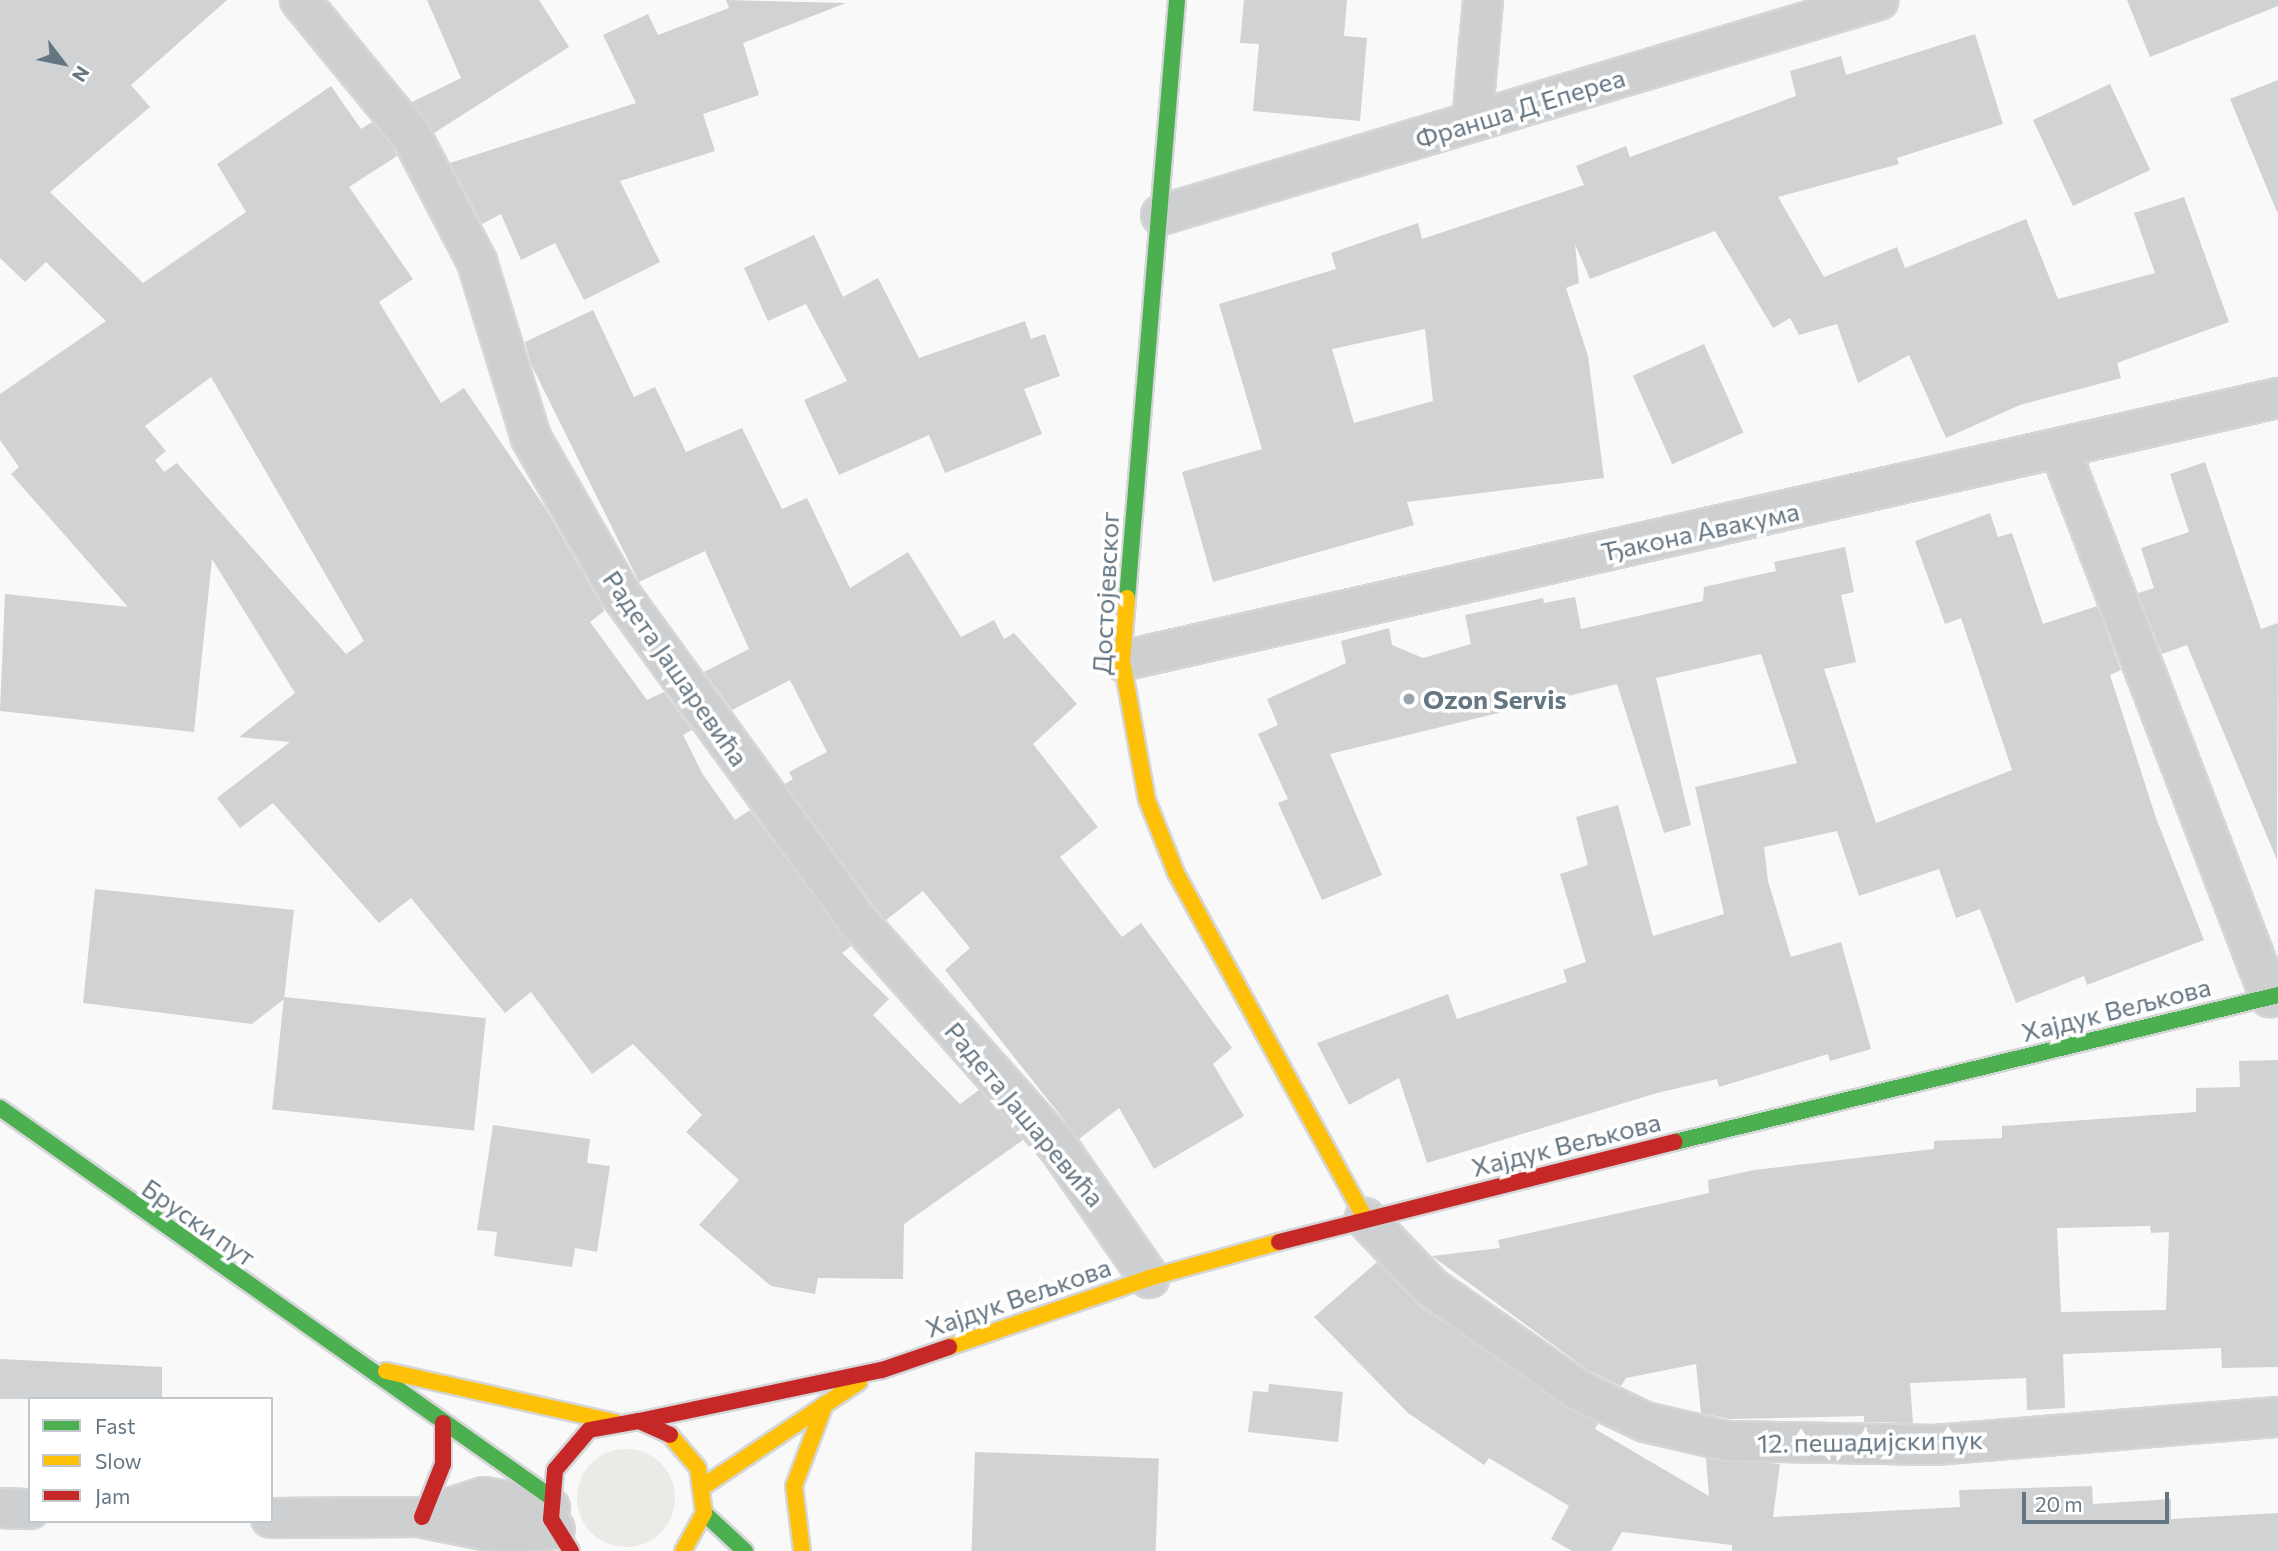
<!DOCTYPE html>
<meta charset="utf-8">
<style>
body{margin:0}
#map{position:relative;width:2278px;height:1551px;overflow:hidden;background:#f9f9f9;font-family:Commissioner,sans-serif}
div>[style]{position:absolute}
.green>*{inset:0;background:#e8ebe6}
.round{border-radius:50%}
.building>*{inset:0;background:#d0d2d3;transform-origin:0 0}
.roads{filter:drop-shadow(2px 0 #d5d6d7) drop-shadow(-2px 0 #d5d6d7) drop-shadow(0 2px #d5d6d7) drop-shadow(0 -2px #d5d6d7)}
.street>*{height:38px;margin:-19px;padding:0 19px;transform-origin:19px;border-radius:19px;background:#cecfd0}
.fast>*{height:16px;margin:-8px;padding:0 8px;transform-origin:8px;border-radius:8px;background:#4caf50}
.slow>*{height:16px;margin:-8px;padding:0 8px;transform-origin:8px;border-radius:8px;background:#ffc107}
.jam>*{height:16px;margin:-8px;padding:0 8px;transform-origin:8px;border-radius:8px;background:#c62828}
.dots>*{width:19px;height:19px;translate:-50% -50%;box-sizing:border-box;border:4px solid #fff;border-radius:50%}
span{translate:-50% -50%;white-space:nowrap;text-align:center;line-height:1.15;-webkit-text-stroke:7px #fff;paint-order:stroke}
.street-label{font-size:26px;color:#657683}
.poi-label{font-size:26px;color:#657683;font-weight:700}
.left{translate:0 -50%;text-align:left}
.legend{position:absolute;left:28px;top:1397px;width:245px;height:126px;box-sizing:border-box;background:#fff;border:2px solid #c1c8cd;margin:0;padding:9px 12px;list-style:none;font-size:21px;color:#657683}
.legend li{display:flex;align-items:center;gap:14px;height:35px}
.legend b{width:35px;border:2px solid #c1c8cd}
.north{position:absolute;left:28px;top:28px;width:70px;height:70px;-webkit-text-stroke:5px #fff;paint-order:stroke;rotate:122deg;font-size:19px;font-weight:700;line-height:28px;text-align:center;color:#657683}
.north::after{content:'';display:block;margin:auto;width:24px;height:32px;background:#657683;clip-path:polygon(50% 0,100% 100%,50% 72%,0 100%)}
.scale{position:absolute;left:2022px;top:1492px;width:147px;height:32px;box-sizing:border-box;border:4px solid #657683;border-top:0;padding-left:9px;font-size:21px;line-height:24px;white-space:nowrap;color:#657683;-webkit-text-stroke:5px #fff;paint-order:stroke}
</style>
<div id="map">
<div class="green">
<i class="round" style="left:577px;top:1449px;width:98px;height:98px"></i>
</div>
<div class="building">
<i style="clip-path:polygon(evenodd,0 0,227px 0,131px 85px,150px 107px,50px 192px,143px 283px,246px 212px,217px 164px,331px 86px,361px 129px,372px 122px,393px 147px,397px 156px,349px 187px,413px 279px,379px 302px,441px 403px,464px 388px,546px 509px,601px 604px,604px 611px,590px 622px,647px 700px,664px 692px,692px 730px,683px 735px,702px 773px,735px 820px,750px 810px,851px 946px,842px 953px,889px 999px,873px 1015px,960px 1104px,979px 1090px,1023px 1140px,904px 1224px,903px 1279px,818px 1278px,815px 1294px,771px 1286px,699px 1225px,739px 1180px,686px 1132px,702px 1115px,633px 1044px,592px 1074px,531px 992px,505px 1013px,411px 898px,379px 923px,273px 803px,240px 828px,217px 798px,290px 742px,239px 737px,295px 693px,212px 559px,194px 732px,0 711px,5px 594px,128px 607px,11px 474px,19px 467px,0 440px,0 394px,106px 321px,46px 262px,25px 282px,0 258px,0 0,211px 377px,364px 641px,346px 654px,177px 463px,164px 472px,155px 460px,166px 451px,145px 426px,211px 377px)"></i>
<i style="clip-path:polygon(427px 0,539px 0,569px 47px,434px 133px,412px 102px,461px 78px)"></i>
<i style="clip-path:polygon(726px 0,846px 3px,743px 43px,759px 95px,703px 114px,715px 151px,620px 181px,660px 262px,584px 300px,555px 243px,521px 260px,501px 214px,482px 224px,450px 163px,636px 103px,603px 35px,648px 14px,658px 35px,729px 8px)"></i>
<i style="clip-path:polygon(1244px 0,1347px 0,1344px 36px,1367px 38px,1360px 121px,1253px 111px,1259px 44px,1240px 43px)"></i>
<i style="clip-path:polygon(2127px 0,2278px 0,2278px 6px,2150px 57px)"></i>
<i style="clip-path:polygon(evenodd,1975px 34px,2003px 124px,1897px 158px,1899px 164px,1778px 197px,1824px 277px,1897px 247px,1905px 268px,2026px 219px,2058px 299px,2155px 273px,2134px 213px,2184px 197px,2229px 322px,2117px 363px,2121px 378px,2020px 405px,1946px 438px,1909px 355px,1858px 383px,1837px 324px,1799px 335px,1790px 318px,1773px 328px,1715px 231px,1590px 279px,1575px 244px,1579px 283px,1566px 288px,1588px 356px,1604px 478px,1407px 502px,1414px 525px,1213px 582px,1182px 472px,1262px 449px,1219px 304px,1336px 269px,1331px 253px,1418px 223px,1422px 239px,1584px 185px,1576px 166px,1626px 146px,1630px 157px,1796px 96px,1790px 71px,1841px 56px,1846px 75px,1975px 34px,1425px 329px,1433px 401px,1354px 423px,1332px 349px,1425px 329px)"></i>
<i style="clip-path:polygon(2278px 80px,2278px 212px,2277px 212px,2230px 99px)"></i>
<i style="left:2110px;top:84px;width:95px;height:85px;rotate:65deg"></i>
<i style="clip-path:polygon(814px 235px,843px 297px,878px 278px,919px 358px,1025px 321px,1031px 339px,1045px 334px,1060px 376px,1024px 389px,1042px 434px,945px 473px,929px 435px,839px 475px,804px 400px,847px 381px,806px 304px,768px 321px,744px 268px)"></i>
<i style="clip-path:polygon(593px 310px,634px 397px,655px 387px,686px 452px,742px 428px,782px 509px,807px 498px,850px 588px,908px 552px,961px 637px,994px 620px,1004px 639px,1014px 633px,1077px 704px,1033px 744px,1098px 827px,1060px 857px,1122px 937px,1141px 923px,1232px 1048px,1213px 1064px,1244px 1116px,1154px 1169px,1119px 1108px,1079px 1139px,945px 970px,970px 948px,923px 891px,886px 920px,874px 906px,785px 784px,793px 779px,789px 772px,827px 752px,790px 680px,732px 710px,704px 672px,749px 649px,705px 551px,639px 582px,531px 364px,525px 342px)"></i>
<i style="left:1704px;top:344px;width:97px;height:78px;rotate:66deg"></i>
<i style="clip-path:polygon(2205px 462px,2261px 629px,2278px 623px,2277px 860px,2187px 645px,2162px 654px,2138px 593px,2154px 588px,2141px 548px,2189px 532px,2170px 474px)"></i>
<i style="clip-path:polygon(1990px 513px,1998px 537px,2012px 533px,2043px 624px,2097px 606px,2121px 670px,2110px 675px,2156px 818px,2204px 940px,2087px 985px,2084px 976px,2016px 1003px,1980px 909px,1956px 918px,1939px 869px,1859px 896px,1837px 831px,1764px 847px,1768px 881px,1791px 957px,1841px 942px,1871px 1049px,1830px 1061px,1828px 1054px,1719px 1087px,1717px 1079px,1657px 1093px,1427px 1163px,1399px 1078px,1349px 1105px,1317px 1043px,1448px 994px,1457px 1019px,1567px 982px,1563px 970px,1586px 962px,1560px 874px,1588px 865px,1576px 817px,1618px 805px,1653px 936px,1724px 914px,1695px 787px,1797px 763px,1761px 654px,1656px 678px,1691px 825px,1664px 833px,1617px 684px,1330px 754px,1382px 875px,1322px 900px,1278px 803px,1288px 799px,1258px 734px,1278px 725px,1267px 699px,1346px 663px,1341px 641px,1389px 628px,1392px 645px,1423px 658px,1471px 644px,1465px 615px,1543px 598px,1544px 603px,1575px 597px,1581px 629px,1703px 601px,1704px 587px,1776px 571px,1774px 562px,1845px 547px,1854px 592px,1841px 595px,1856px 662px,1824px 669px,1876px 823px,2012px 770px,1961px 618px,1945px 624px,1915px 541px)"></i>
<i style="clip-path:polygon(95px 889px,294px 910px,284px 999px,252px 1024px,83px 1003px)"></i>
<i style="left:284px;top:997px;width:203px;height:113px;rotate:6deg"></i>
<i style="clip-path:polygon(evenodd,2278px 1060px,2278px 1367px,2222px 1368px,2221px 1348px,2063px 1354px,2065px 1408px,2027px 1410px,2026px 1378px,1910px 1383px,1913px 1423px,1864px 1422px,1864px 1416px,1730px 1419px,1701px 1413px,1696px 1364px,1626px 1378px,1621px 1386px,1589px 1371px,1432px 1256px,1500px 1248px,1498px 1240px,1709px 1193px,1708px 1180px,1754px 1170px,1934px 1149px,1934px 1141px,2002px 1138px,2002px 1126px,2196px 1112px,2196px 1088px,2240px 1087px,2239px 1061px,2278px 1060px,2150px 1226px,2151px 1233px,2169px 1232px,2166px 1310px,2061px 1312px,2057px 1228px,2150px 1226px)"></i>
<i style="clip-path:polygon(493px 1125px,590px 1139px,587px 1163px,610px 1166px,597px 1252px,575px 1248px,572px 1267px,494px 1256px,497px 1232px,477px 1230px)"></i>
<i style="clip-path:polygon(1377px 1262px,1419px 1306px,1598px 1424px,1595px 1429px,1709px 1496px,1706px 1458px,1780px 1464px,1773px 1517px,1960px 1507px,1959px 1490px,2092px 1486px,2093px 1504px,2171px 1499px,2171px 1519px,2278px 1513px,2278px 1551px,1732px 1551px,1732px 1545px,1622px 1532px,1611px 1551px,1572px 1551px,1551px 1539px,1569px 1506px,1489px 1458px,1484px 1465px,1408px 1413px,1314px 1317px)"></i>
<i style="clip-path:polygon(0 1359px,162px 1367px,162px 1399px,0 1399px)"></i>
<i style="clip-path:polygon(1269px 1384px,1343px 1392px,1338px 1442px,1248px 1432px,1253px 1391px,1268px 1392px)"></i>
<i style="left:975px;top:1452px;width:184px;height:99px;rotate:2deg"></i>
</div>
<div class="roads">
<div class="street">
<i style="left:300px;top:0;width:175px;rotate:50.6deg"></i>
<i style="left:411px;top:135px;width:143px;rotate:62.5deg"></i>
<i style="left:477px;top:262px;width:184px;rotate:72.9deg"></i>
<i style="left:531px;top:438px;width:181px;rotate:60.2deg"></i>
<i style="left:621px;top:595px;width:402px;rotate:54deg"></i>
<i style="left:857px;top:920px;width:301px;rotate:48.4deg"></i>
<i style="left:1057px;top:1145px;width:162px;rotate:55.3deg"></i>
<i style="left:1472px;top:122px;width:122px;rotate:-84.8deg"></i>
<i style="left:1161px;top:215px;width:749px;rotate:-16.67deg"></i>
<i style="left:2061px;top:452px;width:584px;rotate:69.02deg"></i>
<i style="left:1122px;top:661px;width:1186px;rotate:-12.82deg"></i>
<i style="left:1365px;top:1218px;width:97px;rotate:46.3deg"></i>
<i style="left:1432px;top:1288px;width:178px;rotate:34.9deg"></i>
<i style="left:1578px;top:1390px;width:74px;rotate:25.5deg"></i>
<i style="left:1645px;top:1422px;width:84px;rotate:13deg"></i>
<i style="left:1727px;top:1441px;width:208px;rotate:1.1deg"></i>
<i style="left:1935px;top:1445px;width:344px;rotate:-4.7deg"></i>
<i style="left:0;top:1508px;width:30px;rotate:2deg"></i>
<i style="left:271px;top:1518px;width:151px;rotate:-0.4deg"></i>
<i style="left:422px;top:1517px;width:65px;rotate:-17.9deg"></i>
<i style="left:484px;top:1497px;width:67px;rotate:9.5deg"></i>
<i style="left:424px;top:1518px;width:82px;rotate:11.3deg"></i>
<i style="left:504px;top:1534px;width:51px;rotate:-5.6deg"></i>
</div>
<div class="fast">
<i style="left:1127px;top:598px;width:600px;rotate:-85.22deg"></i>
<i style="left:0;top:1108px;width:672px;rotate:35.25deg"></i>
<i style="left:1675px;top:1142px;width:621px;rotate:-13.7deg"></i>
<i style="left:704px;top:1513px;width:56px;rotate:42.8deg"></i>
</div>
<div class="slow">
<i style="left:1127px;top:598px;width:63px;rotate:94.5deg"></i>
<i style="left:1122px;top:661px;width:141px;rotate:79.8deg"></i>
<i style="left:1147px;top:800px;width:79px;rotate:68.3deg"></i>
<i style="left:1176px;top:873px;width:393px;rotate:61.3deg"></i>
<i style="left:949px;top:1347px;width:212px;rotate:-19deg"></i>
<i style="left:1149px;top:1278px;width:135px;rotate:-15.5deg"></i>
<i style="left:386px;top:1371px;width:235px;rotate:12.6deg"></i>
<i style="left:670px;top:1435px;width:43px;rotate:49.7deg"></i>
<i style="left:698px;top:1468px;width:45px;rotate:82.4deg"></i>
<i style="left:704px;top:1513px;width:43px;rotate:118.9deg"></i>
<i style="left:704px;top:1486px;width:187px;rotate:-33.9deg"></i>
<i style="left:802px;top:1551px;width:65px;rotate:-97deg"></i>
<i style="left:794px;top:1486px;width:88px;rotate:-69.3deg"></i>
</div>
<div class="jam">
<i style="left:1279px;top:1242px;width:408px;rotate:-14.2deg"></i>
<i style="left:639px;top:1421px;width:248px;rotate:-11.9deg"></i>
<i style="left:882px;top:1370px;width:71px;rotate:-18.9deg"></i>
<i style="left:422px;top:1517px;width:57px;rotate:-68.4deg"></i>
<i style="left:443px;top:1464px;width:41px;rotate:-90deg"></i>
<i style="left:571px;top:1551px;width:38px;rotate:-122deg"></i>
<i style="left:551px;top:1519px;width:49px;rotate:-85.3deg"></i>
<i style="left:555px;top:1470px;width:52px;rotate:-49.6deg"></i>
<i style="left:589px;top:1430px;width:51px;rotate:-10.2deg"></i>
<i style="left:639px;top:1421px;width:34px;rotate:24deg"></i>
</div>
</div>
<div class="dots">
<i style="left:1409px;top:699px;background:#99a4ac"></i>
</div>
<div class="street-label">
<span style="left:1520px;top:108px;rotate:-17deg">Франша Д Епереа</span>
<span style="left:1700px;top:531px;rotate:-12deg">Ђакона Авакума</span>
<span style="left:1105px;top:593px;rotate:-87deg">Достојевског</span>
<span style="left:676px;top:668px;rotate:55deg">Радета Јашаревића</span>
<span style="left:2116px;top:1009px;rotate:-14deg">Хајдук Вељкова</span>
<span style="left:1025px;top:1114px;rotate:50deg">Радета Јашаревића</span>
<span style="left:1566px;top:1144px;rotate:-14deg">Хајдук Вељкова</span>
<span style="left:199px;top:1222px;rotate:35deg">Бруски пут</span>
<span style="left:1018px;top:1297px;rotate:-19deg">Хајдук Вељкова</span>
<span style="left:1870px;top:1441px;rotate:-1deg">12. пешадијски пук</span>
</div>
<div class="poi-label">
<span class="left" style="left:1423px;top:699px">Ozon Servis</span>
</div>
<ul class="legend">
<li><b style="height:9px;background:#4caf50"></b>Fast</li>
<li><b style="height:9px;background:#ffc107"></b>Slow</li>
<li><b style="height:9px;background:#c62828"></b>Jam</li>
</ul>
<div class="north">N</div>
<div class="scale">20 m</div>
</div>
